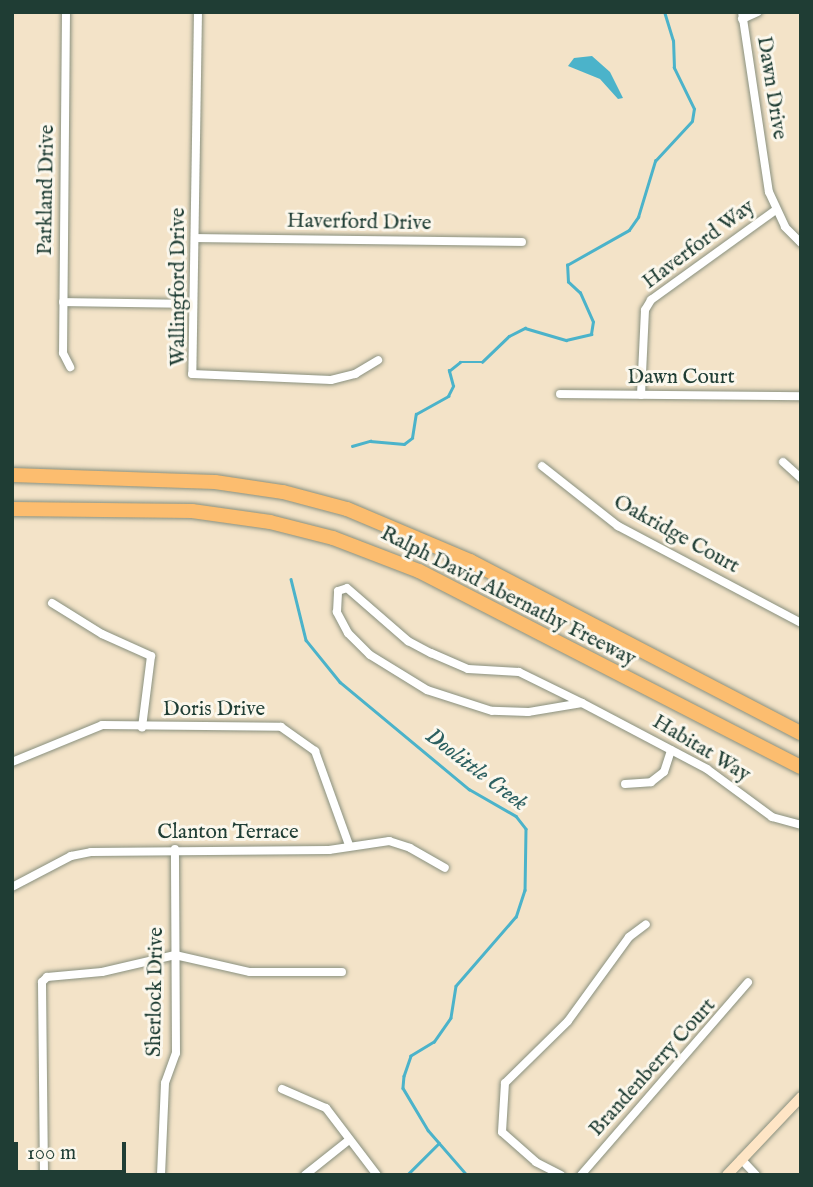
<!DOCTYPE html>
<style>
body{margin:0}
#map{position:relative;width:813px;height:1187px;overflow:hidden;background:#f3e3c8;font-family:"IM FELL English",serif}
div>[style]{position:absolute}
.water>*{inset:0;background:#4bb3ca}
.stream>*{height:2.5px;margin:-1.25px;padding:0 1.25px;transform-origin:1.25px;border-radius:1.25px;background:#4bb3ca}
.roads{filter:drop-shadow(0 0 2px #89907e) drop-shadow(0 0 2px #89907e)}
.street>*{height:8px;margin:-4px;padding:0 4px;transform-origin:4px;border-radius:4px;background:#fff}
.secondary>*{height:10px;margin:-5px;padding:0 5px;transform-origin:5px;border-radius:5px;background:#fee5c5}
.highway>*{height:14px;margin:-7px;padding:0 7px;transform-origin:7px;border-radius:7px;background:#fcbd6f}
span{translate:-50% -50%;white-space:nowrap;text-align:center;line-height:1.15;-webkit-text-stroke:6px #fbf7ec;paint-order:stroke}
.street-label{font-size:21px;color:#1f3d34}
.water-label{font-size:23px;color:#2c6061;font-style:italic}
.frame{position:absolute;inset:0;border:14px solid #1f3d34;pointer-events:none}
.scale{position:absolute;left:14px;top:1142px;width:112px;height:32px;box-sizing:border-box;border:4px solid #1f3d34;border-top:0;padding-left:9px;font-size:21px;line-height:24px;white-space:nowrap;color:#1f3d34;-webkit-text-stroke:5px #fbf7ec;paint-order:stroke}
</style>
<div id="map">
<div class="water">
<div style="clip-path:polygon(592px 56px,610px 72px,623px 98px,618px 99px,600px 79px,568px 66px,574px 58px)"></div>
</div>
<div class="stream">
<div style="left:352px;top:446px;width:19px;rotate:-16deg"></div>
<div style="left:370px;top:441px;width:34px;rotate:5deg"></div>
<div style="left:404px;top:444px;width:10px;rotate:-37deg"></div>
<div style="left:412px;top:438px;width:24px;rotate:-81deg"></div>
<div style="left:416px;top:414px;width:37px;rotate:-29deg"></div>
<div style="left:448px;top:396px;width:11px;rotate:-63deg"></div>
<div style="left:453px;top:386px;width:16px;rotate:-105deg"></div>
<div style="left:449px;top:371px;width:14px;rotate:-39deg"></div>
<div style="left:460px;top:362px;width:22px"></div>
<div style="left:482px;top:362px;width:37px;rotate:-44deg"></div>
<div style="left:509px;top:336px;width:18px;rotate:-27deg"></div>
<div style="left:525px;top:328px;width:43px;rotate:16.3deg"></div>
<div style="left:566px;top:340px;width:26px;rotate:-13deg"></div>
<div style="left:591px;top:334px;width:12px;rotate:-81deg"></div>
<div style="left:593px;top:322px;width:32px;rotate:-114deg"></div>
<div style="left:580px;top:293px;width:16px;rotate:-137deg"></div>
<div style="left:568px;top:282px;width:17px;rotate:-93deg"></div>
<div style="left:567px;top:265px;width:71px;rotate:-29.4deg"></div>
<div style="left:629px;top:230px;width:16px;rotate:-55deg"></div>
<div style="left:638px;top:217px;width:59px;rotate:-73.1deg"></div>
<div style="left:655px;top:161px;width:54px;rotate:-47.2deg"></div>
<div style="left:692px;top:121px;width:12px;rotate:-81deg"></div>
<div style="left:694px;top:109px;width:46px;rotate:-116deg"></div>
<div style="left:674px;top:68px;width:27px;rotate:-92deg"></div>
<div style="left:673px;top:41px;width:30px;rotate:-107deg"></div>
<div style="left:291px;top:579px;width:63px;rotate:76.2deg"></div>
<div style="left:306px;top:640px;width:54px;rotate:51deg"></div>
<div style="left:340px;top:682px;width:168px;rotate:39.7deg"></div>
<div style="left:469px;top:789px;width:54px;rotate:29.9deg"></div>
<div style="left:516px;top:816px;width:16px;rotate:52deg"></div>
<div style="left:526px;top:829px;width:61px;rotate:90.9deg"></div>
<div style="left:525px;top:890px;width:28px;rotate:108deg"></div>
<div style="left:516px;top:917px;width:91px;rotate:131deg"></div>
<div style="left:456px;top:986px;width:32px;rotate:99deg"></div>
<div style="left:451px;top:1018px;width:29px;rotate:125deg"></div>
<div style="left:434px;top:1042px;width:27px;rotate:149deg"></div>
<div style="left:411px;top:1056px;width:21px;rotate:109deg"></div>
<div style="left:404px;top:1076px;width:12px;rotate:95deg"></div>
<div style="left:403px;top:1088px;width:49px;rotate:59.2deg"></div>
<div style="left:428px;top:1130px;width:60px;rotate:49.1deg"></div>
<div style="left:407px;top:1175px;width:45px;rotate:-45deg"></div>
</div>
<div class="roads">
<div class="street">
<div style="left:66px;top:12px;width:341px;rotate:90.5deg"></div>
<div style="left:63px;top:353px;width:16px;rotate:63deg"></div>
<div style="left:198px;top:12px;width:362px;rotate:90.9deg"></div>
<div style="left:192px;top:374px;width:139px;rotate:2.5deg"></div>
<div style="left:331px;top:380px;width:25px;rotate:-14deg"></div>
<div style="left:355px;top:374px;width:27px;rotate:-31deg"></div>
<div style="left:742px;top:12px;width:182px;rotate:81.5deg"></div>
<div style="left:769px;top:192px;width:38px;rotate:65deg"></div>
<div style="left:785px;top:227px;width:23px;rotate:45deg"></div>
<div style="left:742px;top:19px;width:17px;rotate:-24deg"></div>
<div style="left:195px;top:238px;width:327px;rotate:0.7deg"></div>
<div style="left:63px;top:302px;width:130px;rotate:0.9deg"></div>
<div style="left:560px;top:394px;width:241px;rotate:0.5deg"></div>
<div style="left:641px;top:395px;width:85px;rotate:-87.3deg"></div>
<div style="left:645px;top:310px;width:12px;rotate:-59deg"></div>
<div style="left:651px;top:300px;width:154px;rotate:-35.8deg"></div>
<div style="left:783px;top:462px;width:24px;rotate:42deg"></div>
<div style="left:542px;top:466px;width:97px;rotate:38.3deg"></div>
<div style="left:618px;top:526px;width:207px;rotate:27.9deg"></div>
<div style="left:52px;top:603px;width:59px;rotate:31.8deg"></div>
<div style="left:102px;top:634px;width:54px;rotate:24.2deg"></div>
<div style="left:151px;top:656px;width:72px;rotate:97.2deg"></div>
<div style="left:582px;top:703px;width:55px;rotate:170.5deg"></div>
<div style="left:528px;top:712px;width:36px;rotate:-178deg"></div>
<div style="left:492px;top:711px;width:68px;rotate:-162.1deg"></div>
<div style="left:427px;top:690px;width:67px;rotate:-148.4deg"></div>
<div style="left:370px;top:655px;width:31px;rotate:-135deg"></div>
<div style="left:348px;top:633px;width:24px;rotate:-118deg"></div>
<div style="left:337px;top:612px;width:21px;rotate:-87deg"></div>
<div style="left:338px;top:591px;width:9px;rotate:-18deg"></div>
<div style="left:347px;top:588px;width:81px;rotate:41deg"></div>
<div style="left:408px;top:641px;width:26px;rotate:28deg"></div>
<div style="left:431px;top:653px;width:40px;rotate:23.4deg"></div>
<div style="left:468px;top:669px;width:51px;rotate:3.4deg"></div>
<div style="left:519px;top:672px;width:70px;rotate:26.2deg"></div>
<div style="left:582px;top:703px;width:141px;rotate:27.8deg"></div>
<div style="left:707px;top:769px;width:81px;rotate:36.4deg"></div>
<div style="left:772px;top:817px;width:30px;rotate:15deg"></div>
<div style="left:12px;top:762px;width:97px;rotate:-22.3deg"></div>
<div style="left:102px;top:725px;width:179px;rotate:0.6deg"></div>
<div style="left:281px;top:727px;width:42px;rotate:35.2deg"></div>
<div style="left:315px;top:751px;width:100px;rotate:70.1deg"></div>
<div style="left:625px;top:784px;width:26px;rotate:-4deg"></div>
<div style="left:651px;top:782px;width:16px;rotate:-38deg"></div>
<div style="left:664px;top:772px;width:23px;rotate:-72deg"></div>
<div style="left:12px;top:887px;width:67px;rotate:-27.7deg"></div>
<div style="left:71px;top:856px;width:20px;rotate:-11deg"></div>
<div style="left:91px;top:852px;width:238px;rotate:-0.5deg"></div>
<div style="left:329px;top:850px;width:61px;rotate:-8.5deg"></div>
<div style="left:389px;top:841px;width:22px;rotate:18deg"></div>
<div style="left:410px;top:848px;width:40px;rotate:29.7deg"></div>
<div style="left:282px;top:1089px;width:48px;rotate:23.4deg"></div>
<div style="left:326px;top:1108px;width:84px;rotate:52.7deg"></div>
<div style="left:741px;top:1159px;width:22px;rotate:47deg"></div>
<div style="left:44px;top:1175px;width:193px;rotate:-90.6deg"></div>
<div style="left:42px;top:982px;width:7px;rotate:-45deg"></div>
<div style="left:47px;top:977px;width:55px;rotate:-5.2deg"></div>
<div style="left:102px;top:972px;width:75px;rotate:-13.1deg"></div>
<div style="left:175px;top:955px;width:77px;rotate:12.8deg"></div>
<div style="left:250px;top:972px;width:92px"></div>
<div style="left:161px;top:1175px;width:92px;rotate:-87.5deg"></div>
<div style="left:165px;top:1083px;width:32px;rotate:-70deg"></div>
<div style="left:176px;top:1053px;width:204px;rotate:-90.3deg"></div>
<div style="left:305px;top:1175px;width:56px;rotate:-38.5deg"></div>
<div style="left:561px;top:1175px;width:28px;rotate:-153deg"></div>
<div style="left:536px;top:1162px;width:45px;rotate:-138.6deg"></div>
<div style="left:502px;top:1132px;width:49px;rotate:-86.5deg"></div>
<div style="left:505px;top:1083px;width:88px;rotate:-44.5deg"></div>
<div style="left:568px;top:1021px;width:104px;rotate:-54deg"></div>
<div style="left:629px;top:937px;width:21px;rotate:-37deg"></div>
<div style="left:581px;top:1175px;width:255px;rotate:-49.1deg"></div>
</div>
<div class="secondary">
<div style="left:727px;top:1175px;width:108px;rotate:-46.5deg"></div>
</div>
<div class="highway">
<div style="left:12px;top:475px;width:203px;rotate:2deg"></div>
<div style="left:215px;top:482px;width:69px;rotate:8.4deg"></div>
<div style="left:283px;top:492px;width:66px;rotate:14.9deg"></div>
<div style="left:347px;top:509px;width:134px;rotate:22.9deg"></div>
<div style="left:470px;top:561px;width:373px;rotate:27.5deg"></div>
<div style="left:12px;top:509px;width:180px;rotate:0.6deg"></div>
<div style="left:192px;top:511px;width:79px;rotate:8deg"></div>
<div style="left:270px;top:522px;width:65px;rotate:14.3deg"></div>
<div style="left:333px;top:538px;width:92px;rotate:21deg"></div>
<div style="left:419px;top:571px;width:429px;rotate:27.2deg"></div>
</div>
</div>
<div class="street-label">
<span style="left:771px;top:88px;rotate:81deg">Dawn Drive</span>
<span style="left:47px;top:190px;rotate:-89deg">Parkland Drive</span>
<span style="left:359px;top:223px;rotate:1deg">Haverford Drive</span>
<span style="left:699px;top:245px;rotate:-37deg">Haverford Way</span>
<span style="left:179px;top:287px;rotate:-90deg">Wallingford Drive</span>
<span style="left:681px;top:378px">Dawn Court</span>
<span style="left:676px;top:535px;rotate:29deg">Oakridge Court</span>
<span style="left:508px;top:597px;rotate:27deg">Ralph David Abernathy Freeway</span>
<span style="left:214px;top:710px">Doris Drive</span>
<span style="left:701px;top:749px;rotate:31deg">Habitat Way</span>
<span style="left:228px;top:833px">Clanton Terrace</span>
<span style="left:156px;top:992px;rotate:-89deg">Sherlock Drive</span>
<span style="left:653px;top:1068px;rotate:-48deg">Brandenberry Court</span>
</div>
<div class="water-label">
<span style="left:476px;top:770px;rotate:37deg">Doolittle Creek</span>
</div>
<div class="frame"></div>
<div class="scale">100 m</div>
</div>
